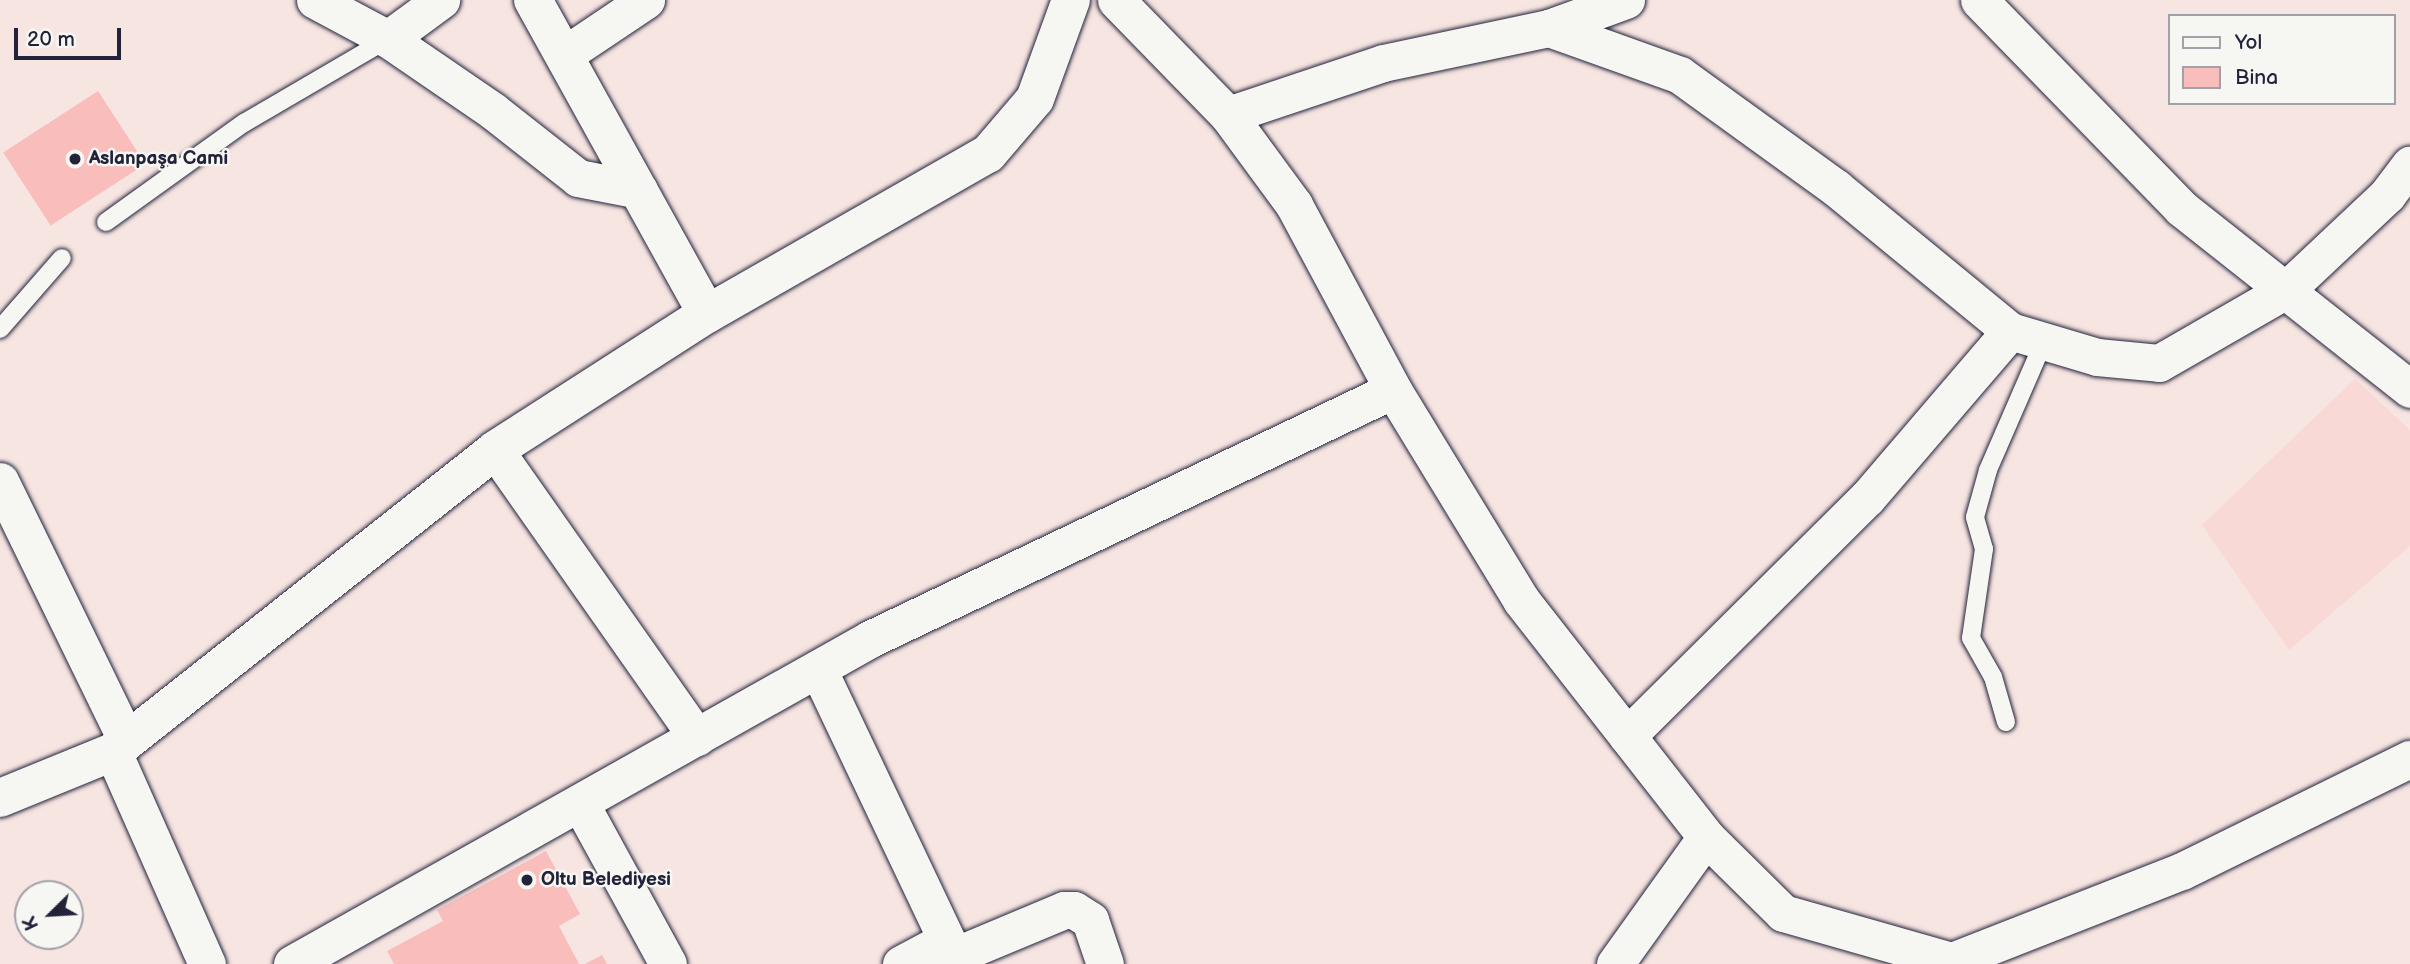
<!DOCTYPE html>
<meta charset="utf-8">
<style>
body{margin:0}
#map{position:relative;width:2410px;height:964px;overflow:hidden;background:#f7e5e2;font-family:"Balsamiq Sans",sans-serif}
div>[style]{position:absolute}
.built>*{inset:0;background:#f8d9d6}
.building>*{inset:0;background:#f9bdbb;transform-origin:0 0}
.roads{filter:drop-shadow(0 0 2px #22223b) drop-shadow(0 0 2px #22223b)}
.lane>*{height:18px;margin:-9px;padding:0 9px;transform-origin:9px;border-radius:9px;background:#f6f6f2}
.street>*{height:37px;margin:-18.5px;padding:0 18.5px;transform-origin:18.5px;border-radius:18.5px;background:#f6f6f2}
.secondary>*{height:38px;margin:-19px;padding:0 19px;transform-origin:19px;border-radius:19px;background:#f6f6f2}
.dots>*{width:19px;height:19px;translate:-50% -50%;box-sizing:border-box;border:4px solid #f6f6f2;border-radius:50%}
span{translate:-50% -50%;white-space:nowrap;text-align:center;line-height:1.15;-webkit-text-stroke:5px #f6f6f2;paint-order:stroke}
.poi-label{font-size:19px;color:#22223b;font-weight:700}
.left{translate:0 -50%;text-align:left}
.legend{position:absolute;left:2168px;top:14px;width:228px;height:91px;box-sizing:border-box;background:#f6f6f2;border:2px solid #a1a1a9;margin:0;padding:9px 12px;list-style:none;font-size:21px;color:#22223b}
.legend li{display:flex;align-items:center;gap:14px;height:35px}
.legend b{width:35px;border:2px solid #a1a1a9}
.north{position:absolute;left:14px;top:880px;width:70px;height:70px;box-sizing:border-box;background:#f6f6f2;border:2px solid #a1a1a9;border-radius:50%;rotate:246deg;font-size:19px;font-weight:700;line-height:28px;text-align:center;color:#22223b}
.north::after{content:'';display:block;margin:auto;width:24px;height:32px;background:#22223b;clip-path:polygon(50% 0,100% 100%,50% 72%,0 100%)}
.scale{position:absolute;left:14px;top:28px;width:107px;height:32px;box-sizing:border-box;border:4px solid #22223b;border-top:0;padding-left:9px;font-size:21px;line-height:24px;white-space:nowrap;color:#22223b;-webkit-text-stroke:5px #f6f6f2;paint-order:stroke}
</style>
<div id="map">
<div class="built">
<div style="clip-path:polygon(2355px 379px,2410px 430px,2410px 546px,2289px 650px,2202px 525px)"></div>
</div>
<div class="building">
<div style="left:98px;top:91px;width:87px;height:113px;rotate:57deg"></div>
<div style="clip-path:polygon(546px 851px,580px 914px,559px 926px,579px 964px,394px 964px,387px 951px,443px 921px,437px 910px)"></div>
<div style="clip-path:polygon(602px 955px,607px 964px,585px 964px)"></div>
</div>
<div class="roads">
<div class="lane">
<div style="left:106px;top:222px;width:170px;rotate:-35.7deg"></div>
<div style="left:244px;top:123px;width:167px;rotate:-30.3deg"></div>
<div style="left:0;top:329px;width:94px;rotate:-48.9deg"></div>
<div style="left:2006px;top:722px;width:47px;rotate:-106.1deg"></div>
<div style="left:1993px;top:677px;width:45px;rotate:-119.4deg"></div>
<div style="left:1971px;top:638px;width:90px;rotate:-81.7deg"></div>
<div style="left:1984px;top:549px;width:33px;rotate:-106deg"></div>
<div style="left:1975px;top:517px;width:49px;rotate:-74.5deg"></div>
<div style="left:1988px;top:470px;width:141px;rotate:-66.5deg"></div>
</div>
<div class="street">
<div style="left:315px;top:0;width:83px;rotate:28.1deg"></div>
<div style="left:388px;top:39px;width:127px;rotate:34.4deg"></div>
<div style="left:493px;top:111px;width:108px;rotate:38.2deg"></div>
<div style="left:578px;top:178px;width:62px;rotate:11.1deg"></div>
<div style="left:1116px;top:0;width:161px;rotate:45.8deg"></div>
<div style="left:1228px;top:115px;width:112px;rotate:53.7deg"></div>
<div style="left:1294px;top:205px;width:210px;rotate:61.8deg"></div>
<div style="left:1393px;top:390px;width:246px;rotate:58.6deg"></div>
<div style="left:1521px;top:600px;width:301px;rotate:52deg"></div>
<div style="left:1706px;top:837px;width:108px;rotate:44.6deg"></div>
<div style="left:1783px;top:913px;width:176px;rotate:15.9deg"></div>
<div style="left:1952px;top:961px;width:247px;rotate:-21.4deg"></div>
<div style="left:2182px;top:871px;width:254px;rotate:-26.2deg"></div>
<div style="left:1979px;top:0;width:290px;rotate:45.8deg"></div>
<div style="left:2181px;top:208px;width:292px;rotate:38.3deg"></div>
<div style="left:1549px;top:28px;width:139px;rotate:19.7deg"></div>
<div style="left:1680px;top:75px;width:193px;rotate:35.9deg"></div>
<div style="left:1836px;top:188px;width:225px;rotate:39.4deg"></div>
<div style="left:2010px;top:331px;width:91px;rotate:16.6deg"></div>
<div style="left:2097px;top:357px;width:62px;rotate:5.5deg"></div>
<div style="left:2159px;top:363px;width:146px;rotate:-29.9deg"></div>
<div style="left:2286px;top:290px;width:139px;rotate:-43.2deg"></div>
<div style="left:2387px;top:195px;width:38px;rotate:-53deg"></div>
<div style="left:388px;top:39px;width:66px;rotate:-36.3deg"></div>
<div style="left:564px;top:55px;width:99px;rotate:-33.9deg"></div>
<div style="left:1228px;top:115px;width:163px;rotate:-18.5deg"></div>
<div style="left:1383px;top:63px;width:170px;rotate:-11.9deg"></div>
<div style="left:1549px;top:28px;width:82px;rotate:-20deg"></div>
<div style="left:495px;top:450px;width:351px;rotate:54.9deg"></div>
<div style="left:0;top:481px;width:289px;rotate:64deg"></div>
<div style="left:818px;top:669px;width:327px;rotate:64.6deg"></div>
<div style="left:1627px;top:736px;width:338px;rotate:-44.8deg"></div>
<div style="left:1867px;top:498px;width:220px;rotate:-49.4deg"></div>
<div style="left:113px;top:752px;width:232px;rotate:66.1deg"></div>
<div style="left:580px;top:803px;width:183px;rotate:61.3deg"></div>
<div style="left:954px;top:956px;width:119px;rotate:-22.7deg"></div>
<div style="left:1064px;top:910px;width:10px"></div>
<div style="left:1074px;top:910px;width:19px;rotate:32deg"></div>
<div style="left:1090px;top:920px;width:46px;rotate:71.2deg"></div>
<div style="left:292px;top:964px;width:663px;rotate:-29.35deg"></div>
<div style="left:870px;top:639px;width:579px;rotate:-25.46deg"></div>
<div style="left:901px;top:964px;width:51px;rotate:-28.1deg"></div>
<div style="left:1615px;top:964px;width:156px;rotate:-54.4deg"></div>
</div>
<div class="secondary">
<div style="left:533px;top:0;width:359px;rotate:61deg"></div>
<div style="left:0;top:798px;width:122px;rotate:-22.2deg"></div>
<div style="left:113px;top:752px;width:487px;rotate:-38.3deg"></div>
<div style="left:495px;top:450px;width:252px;rotate:-32.7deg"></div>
<div style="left:707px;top:314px;width:323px;rotate:-29.7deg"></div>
<div style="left:988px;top:154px;width:72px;rotate:-49.5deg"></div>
<div style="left:1035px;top:99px;width:105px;rotate:-70deg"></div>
</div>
</div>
<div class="dots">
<div style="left:75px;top:159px;background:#22223b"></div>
<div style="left:527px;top:880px;background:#22223b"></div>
</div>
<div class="poi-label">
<span class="left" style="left:89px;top:159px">Aslanpaşa Cami</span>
<span class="left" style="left:541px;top:880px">Oltu Belediyesi</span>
</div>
<ul class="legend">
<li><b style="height:9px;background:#f6f6f2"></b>Yol</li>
<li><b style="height:19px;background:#f9bdbb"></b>Bina</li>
</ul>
<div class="north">K</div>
<div class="scale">20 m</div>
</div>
